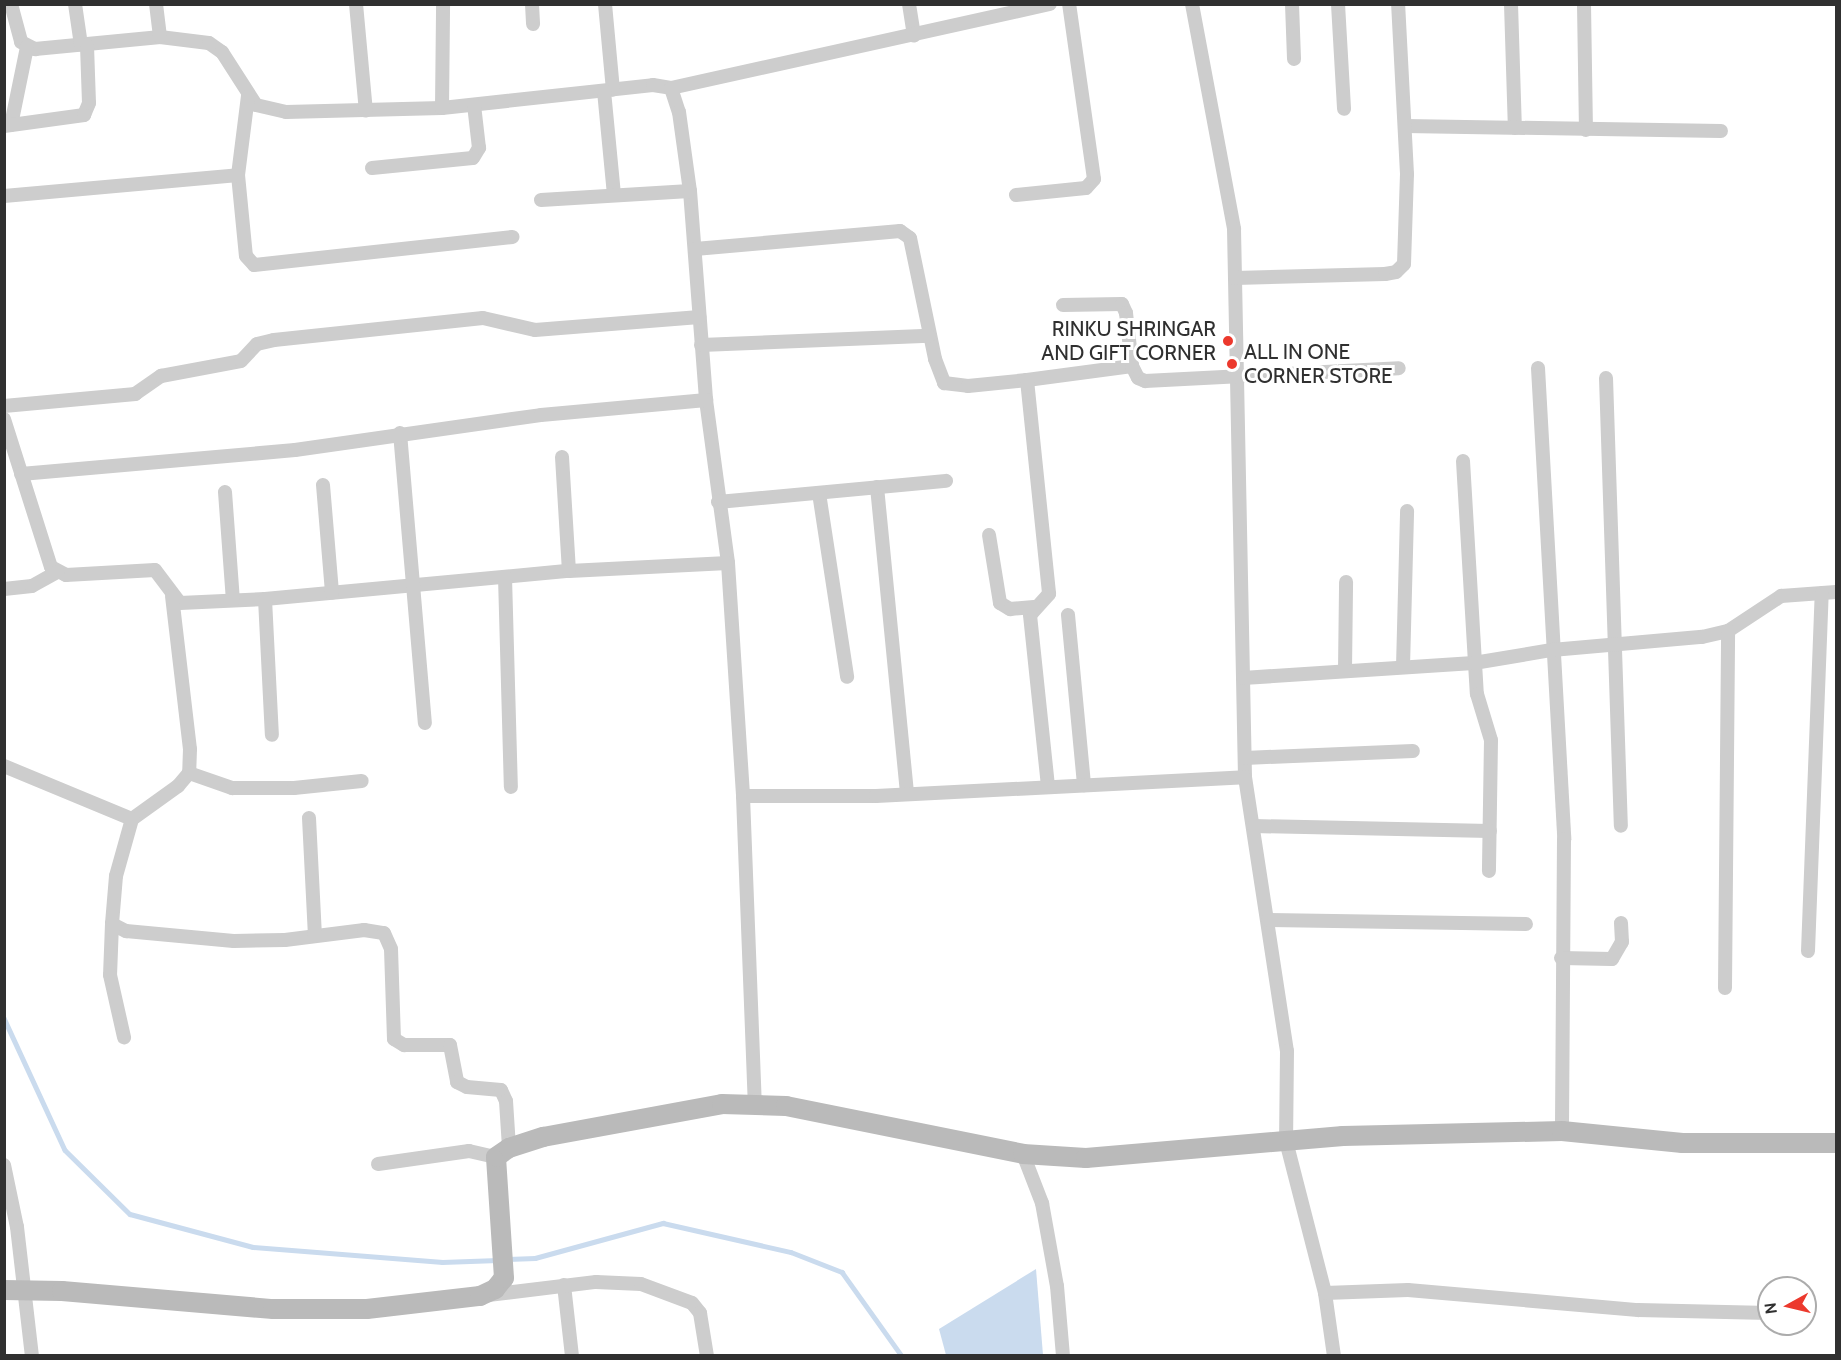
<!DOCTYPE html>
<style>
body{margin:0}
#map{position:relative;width:1841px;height:1360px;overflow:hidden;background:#fff;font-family:Cabin,sans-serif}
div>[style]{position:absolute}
.water>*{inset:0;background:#cadbee}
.stream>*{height:4.5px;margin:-2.25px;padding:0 2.25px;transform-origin:2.25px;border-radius:2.25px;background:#cadbee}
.minor>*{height:14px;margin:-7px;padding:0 7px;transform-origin:7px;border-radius:7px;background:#cdcdcd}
.secondary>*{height:20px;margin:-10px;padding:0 10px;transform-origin:10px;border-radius:10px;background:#bababa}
.dots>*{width:16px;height:16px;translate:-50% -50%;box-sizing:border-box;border:3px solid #fff;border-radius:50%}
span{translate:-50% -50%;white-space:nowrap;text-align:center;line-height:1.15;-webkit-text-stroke:6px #fff;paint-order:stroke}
.poi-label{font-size:21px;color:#303030}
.right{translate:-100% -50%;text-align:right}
.left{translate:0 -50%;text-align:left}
.frame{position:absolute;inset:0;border:6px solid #303030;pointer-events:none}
.north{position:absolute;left:1757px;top:1276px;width:60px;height:60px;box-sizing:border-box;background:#fff;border:2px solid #acacac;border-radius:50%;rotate:262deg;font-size:16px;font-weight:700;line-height:24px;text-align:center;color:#303030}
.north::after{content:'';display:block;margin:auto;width:21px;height:27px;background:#ec392d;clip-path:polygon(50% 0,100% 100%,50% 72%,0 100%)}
</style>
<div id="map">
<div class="water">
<div style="clip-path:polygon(1036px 1269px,1043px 1355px,946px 1355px,939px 1329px)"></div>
</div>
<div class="stream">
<div style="left:4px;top:1018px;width:145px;rotate:65.2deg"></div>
<div style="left:65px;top:1150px;width:91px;rotate:44.6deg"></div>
<div style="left:130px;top:1214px;width:127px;rotate:15deg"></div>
<div style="left:253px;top:1247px;width:190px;rotate:4.5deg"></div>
<div style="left:442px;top:1262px;width:56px;rotate:-2deg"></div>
<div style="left:507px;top:1259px;width:28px;rotate:-2deg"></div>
<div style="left:535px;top:1258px;width:133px;rotate:-15.3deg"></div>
<div style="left:663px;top:1223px;width:131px;rotate:12.8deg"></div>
<div style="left:791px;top:1252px;width:55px;rotate:21.4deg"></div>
<div style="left:842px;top:1272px;width:103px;rotate:54.5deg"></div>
</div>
<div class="minor">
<div style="left:11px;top:4px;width:39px;rotate:75deg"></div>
<div style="left:21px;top:42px;width:16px;rotate:27deg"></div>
<div style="left:35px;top:49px;width:126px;rotate:-5.5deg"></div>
<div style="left:160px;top:37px;width:49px;rotate:7deg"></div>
<div style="left:209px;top:43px;width:16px;rotate:35deg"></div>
<div style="left:222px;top:52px;width:63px;rotate:57.3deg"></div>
<div style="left:256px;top:105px;width:31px;rotate:13deg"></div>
<div style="left:286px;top:112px;width:156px;rotate:-1.5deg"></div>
<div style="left:442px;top:108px;width:212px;rotate:-6.2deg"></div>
<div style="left:653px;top:85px;width:18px;rotate:9deg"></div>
<div style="left:671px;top:88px;width:25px;rotate:72deg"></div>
<div style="left:679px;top:112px;width:80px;rotate:82.1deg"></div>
<div style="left:690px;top:191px;width:210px;rotate:85.6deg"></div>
<div style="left:706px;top:400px;width:164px;rotate:82.3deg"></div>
<div style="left:728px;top:563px;width:233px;rotate:86.3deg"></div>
<div style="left:743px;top:796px;width:308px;rotate:87.8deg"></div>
<div style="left:75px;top:4px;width:41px;rotate:81.7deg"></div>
<div style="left:156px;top:4px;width:33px;rotate:83deg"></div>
<div style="left:356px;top:4px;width:107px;rotate:84.7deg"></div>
<div style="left:532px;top:4px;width:20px;rotate:87deg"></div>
<div style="left:605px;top:4px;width:86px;rotate:84.7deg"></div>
<div style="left:909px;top:4px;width:32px;rotate:81deg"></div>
<div style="left:1192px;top:4px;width:229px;rotate:79.4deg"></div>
<div style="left:1234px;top:229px;width:548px;rotate:88.85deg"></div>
<div style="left:1245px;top:777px;width:277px;rotate:81.3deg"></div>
<div style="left:1287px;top:1051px;width:90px;rotate:90.6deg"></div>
<div style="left:1286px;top:1141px;width:157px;rotate:75.6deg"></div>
<div style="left:1325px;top:1293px;width:64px;rotate:81.9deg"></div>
<div style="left:1292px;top:4px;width:55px;rotate:87.9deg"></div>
<div style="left:1338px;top:4px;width:105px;rotate:86.7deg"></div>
<div style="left:1511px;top:4px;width:124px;rotate:88.2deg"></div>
<div style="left:1584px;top:4px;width:126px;rotate:89.1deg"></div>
<div style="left:671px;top:88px;width:388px;rotate:-12.5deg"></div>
<div style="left:604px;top:91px;width:104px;rotate:84.5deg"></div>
<div style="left:248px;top:96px;width:80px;rotate:97.2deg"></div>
<div style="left:238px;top:175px;width:81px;rotate:84.4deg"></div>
<div style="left:246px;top:256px;width:12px;rotate:48deg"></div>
<div style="left:254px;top:265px;width:260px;rotate:-6.2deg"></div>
<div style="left:442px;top:108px;width:104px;rotate:-89.4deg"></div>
<div style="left:11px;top:125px;width:80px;rotate:-78.4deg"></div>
<div style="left:4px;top:126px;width:81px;rotate:-7.8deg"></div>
<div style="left:84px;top:115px;width:13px;rotate:-67deg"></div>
<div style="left:89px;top:103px;width:58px;rotate:-92deg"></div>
<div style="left:1405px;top:126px;width:316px;rotate:0.9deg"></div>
<div style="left:372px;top:168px;width:101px;rotate:-5.7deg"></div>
<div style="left:473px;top:158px;width:12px;rotate:-59deg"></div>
<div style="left:479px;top:148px;width:43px;rotate:-96.6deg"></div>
<div style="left:1016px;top:195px;width:70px;rotate:-5.7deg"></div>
<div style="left:1086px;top:188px;width:12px;rotate:-48deg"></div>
<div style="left:1094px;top:179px;width:177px;rotate:-98.1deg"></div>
<div style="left:4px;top:196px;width:235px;rotate:-5.1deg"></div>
<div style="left:541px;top:200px;width:149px;rotate:-3.5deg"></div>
<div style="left:695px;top:249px;width:206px;rotate:-5deg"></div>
<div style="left:900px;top:231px;width:12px;rotate:35deg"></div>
<div style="left:910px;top:238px;width:124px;rotate:78.3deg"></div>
<div style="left:935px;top:359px;width:26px;rotate:69deg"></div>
<div style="left:944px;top:383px;width:24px;rotate:7deg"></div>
<div style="left:968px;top:386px;width:59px;rotate:-5.8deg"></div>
<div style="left:1027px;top:380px;width:106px;rotate:-7.6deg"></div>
<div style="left:1235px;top:278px;width:150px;rotate:-1.5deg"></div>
<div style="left:1385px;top:274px;width:11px;rotate:-10deg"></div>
<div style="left:1396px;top:272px;width:11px;rotate:-45deg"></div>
<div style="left:1404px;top:264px;width:90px;rotate:-88.1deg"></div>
<div style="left:1407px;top:174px;width:170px;rotate:-93deg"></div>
<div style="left:1063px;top:305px;width:59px;rotate:-1deg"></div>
<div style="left:1122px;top:304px;width:10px;rotate:66deg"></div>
<div style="left:1126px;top:313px;width:53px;rotate:83.5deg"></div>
<div style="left:1132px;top:366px;width:13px;rotate:63deg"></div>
<div style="left:1138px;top:378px;width:8px;rotate:23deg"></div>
<div style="left:1145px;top:381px;width:254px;rotate:-2.9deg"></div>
<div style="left:701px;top:345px;width:228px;rotate:-2.3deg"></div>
<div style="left:1538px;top:368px;width:472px;rotate:86.8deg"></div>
<div style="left:1564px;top:839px;width:292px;rotate:90.4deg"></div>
<div style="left:1606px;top:378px;width:448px;rotate:88.1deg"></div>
<div style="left:1027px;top:380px;width:215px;rotate:84.1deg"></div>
<div style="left:1049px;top:594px;width:28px;rotate:132deg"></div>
<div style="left:1030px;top:615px;width:173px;rotate:84deg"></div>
<div style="left:4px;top:406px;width:132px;rotate:-5.2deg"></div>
<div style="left:135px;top:394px;width:32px;rotate:-35deg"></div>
<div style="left:161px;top:376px;width:81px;rotate:-10.6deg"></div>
<div style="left:241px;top:361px;width:23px;rotate:-47deg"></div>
<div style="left:257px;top:344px;width:17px;rotate:-13deg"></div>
<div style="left:274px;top:340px;width:210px;rotate:-6deg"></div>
<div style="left:483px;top:318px;width:53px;rotate:13deg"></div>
<div style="left:535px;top:330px;width:165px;rotate:-4.5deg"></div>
<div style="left:4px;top:419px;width:155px;rotate:72.4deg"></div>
<div style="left:51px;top:567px;width:17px;rotate:28deg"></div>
<div style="left:66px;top:575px;width:89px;rotate:-3.2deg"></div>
<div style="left:155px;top:570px;width:41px;rotate:52.9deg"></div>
<div style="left:180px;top:603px;width:85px;rotate:-2.7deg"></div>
<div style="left:265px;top:599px;width:305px;rotate:-5.3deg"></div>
<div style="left:569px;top:571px;width:159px;rotate:-2.9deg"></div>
<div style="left:400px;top:433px;width:291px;rotate:85.1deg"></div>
<div style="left:562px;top:457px;width:114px;rotate:86.5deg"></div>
<div style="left:1463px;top:461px;width:233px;rotate:86.6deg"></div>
<div style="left:1477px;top:694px;width:48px;rotate:73.1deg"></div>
<div style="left:1491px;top:740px;width:131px;rotate:90.9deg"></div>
<div style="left:21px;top:474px;width:275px;rotate:-5deg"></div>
<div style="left:295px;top:450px;width:248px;rotate:-8.1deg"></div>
<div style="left:541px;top:415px;width:166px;rotate:-5.2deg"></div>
<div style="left:323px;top:485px;width:108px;rotate:85.2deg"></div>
<div style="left:877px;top:487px;width:308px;rotate:84.4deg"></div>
<div style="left:225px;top:492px;width:108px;rotate:85.8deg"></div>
<div style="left:819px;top:493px;width:186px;rotate:81.3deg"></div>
<div style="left:718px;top:502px;width:229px;rotate:-5.3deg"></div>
<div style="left:989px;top:535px;width:69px;rotate:80.8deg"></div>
<div style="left:1000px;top:603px;width:12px;rotate:31deg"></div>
<div style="left:1010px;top:609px;width:24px;rotate:-5deg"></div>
<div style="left:505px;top:577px;width:210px;rotate:88.4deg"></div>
<div style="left:4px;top:589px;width:28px;rotate:-6deg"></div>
<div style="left:32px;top:586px;width:29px;rotate:-29deg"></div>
<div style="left:172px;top:596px;width:154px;rotate:83.3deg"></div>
<div style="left:190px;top:749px;width:24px;rotate:92deg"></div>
<div style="left:189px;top:773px;width:17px;rotate:130deg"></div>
<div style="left:178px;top:786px;width:57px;rotate:144.3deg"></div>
<div style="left:132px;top:819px;width:59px;rotate:105.7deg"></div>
<div style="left:116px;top:876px;width:48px;rotate:94.8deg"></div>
<div style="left:112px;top:924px;width:16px;rotate:27deg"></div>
<div style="left:126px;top:931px;width:108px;rotate:5.3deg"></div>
<div style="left:234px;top:941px;width:51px;rotate:-1.1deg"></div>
<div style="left:285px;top:940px;width:80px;rotate:-7.2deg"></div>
<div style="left:364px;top:930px;width:20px;rotate:9deg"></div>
<div style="left:384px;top:933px;width:17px;rotate:66deg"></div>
<div style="left:391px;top:949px;width:90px;rotate:88.1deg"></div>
<div style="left:394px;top:1039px;width:12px;rotate:31deg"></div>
<div style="left:404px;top:1045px;width:46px"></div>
<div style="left:450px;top:1045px;width:38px;rotate:79deg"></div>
<div style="left:457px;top:1082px;width:11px;rotate:27deg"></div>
<div style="left:467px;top:1087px;width:34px;rotate:5deg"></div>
<div style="left:501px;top:1090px;width:12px;rotate:66deg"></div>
<div style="left:506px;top:1101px;width:47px;rotate:86.3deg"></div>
<div style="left:265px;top:599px;width:136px;rotate:87.1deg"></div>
<div style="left:1068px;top:615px;width:171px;rotate:84.6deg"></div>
<div style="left:1403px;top:667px;width:156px;rotate:-88.5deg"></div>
<div style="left:1345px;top:670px;width:88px;rotate:-89.3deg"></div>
<div style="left:1243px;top:678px;width:231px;rotate:-3.7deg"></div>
<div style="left:1474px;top:663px;width:79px;rotate:-9.5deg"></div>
<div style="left:1552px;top:650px;width:151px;rotate:-5deg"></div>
<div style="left:1702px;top:637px;width:27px;rotate:-13deg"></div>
<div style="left:1728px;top:631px;width:64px;rotate:-33.4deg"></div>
<div style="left:1781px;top:596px;width:55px;rotate:-4.2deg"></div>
<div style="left:1245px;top:758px;width:168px;rotate:-2.4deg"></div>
<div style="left:4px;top:766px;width:139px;rotate:22.5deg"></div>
<div style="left:189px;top:773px;width:46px;rotate:19.2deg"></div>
<div style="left:232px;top:788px;width:62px"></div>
<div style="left:294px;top:788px;width:68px;rotate:-5.9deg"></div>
<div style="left:743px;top:796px;width:133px"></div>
<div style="left:876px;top:796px;width:369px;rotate:-2.9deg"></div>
<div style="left:309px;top:818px;width:118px;rotate:87.1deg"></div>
<div style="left:1254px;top:826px;width:236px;rotate:1.2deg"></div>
<div style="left:1268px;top:920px;width:258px;rotate:0.9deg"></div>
<div style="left:112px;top:924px;width:51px;rotate:92.2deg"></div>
<div style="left:110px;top:975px;width:64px;rotate:77.3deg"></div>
<div style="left:1808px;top:951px;width:358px;rotate:-87.8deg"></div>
<div style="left:1561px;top:958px;width:51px;rotate:1.1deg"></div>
<div style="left:1612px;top:959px;width:20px;rotate:-60deg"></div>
<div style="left:1622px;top:942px;width:19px;rotate:-93deg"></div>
<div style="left:1725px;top:988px;width:357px;rotate:-89.5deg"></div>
<div style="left:1023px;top:1154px;width:53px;rotate:68.8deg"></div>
<div style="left:1042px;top:1203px;width:84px;rotate:79.8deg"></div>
<div style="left:1057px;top:1286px;width:70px;rotate:85.1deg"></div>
<div style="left:378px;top:1164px;width:92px;rotate:-8.1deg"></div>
<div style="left:469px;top:1151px;width:28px;rotate:13deg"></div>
<div style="left:4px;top:1165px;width:63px;rotate:78.2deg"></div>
<div style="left:17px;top:1227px;width:130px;rotate:83.4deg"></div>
<div style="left:564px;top:1285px;width:71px;rotate:83.6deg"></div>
<div style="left:1325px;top:1293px;width:83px;rotate:-2.1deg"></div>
<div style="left:1408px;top:1290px;width:231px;rotate:5deg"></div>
<div style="left:1638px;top:1310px;width:131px;rotate:1.3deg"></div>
<div style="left:488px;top:1295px;width:109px;rotate:-6.9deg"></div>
<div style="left:596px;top:1282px;width:45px;rotate:2.5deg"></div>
<div style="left:641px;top:1284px;width:54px;rotate:20.4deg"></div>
<div style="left:692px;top:1303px;width:13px;rotate:51deg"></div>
<div style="left:700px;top:1313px;width:44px;rotate:80.8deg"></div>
</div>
<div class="secondary">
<div style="left:4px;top:1290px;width:58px;rotate:1deg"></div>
<div style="left:62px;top:1291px;width:212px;rotate:4.9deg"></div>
<div style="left:273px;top:1309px;width:94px"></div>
<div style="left:367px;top:1309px;width:114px;rotate:-6.6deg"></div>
<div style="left:480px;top:1296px;width:17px;rotate:-25deg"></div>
<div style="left:495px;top:1289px;width:14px;rotate:-51deg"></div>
<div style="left:504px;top:1278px;width:121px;rotate:-93.8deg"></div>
<div style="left:496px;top:1157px;width:16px;rotate:-35deg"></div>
<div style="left:509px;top:1148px;width:36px;rotate:-18deg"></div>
<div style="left:543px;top:1137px;width:182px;rotate:-10.4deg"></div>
<div style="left:722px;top:1104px;width:64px;rotate:1.8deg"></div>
<div style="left:786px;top:1106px;width:242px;rotate:11.4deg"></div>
<div style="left:1023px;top:1154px;width:63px;rotate:3.6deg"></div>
<div style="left:1086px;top:1158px;width:258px;rotate:-4.9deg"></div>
<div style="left:1343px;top:1136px;width:219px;rotate:-1.3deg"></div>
<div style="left:1562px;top:1131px;width:121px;rotate:5.7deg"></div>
<div style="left:1682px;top:1143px;width:154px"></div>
</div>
<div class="dots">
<div style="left:1228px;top:341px;background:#ec392d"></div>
<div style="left:1232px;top:364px;background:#ec392d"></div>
</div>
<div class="poi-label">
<span class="right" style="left:1216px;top:341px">RINKU SHRINGAR<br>AND GIFT CORNER</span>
<span class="left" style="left:1244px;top:364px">ALL IN ONE<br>CORNER STORE</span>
</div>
<div class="frame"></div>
<div class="north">N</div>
</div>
